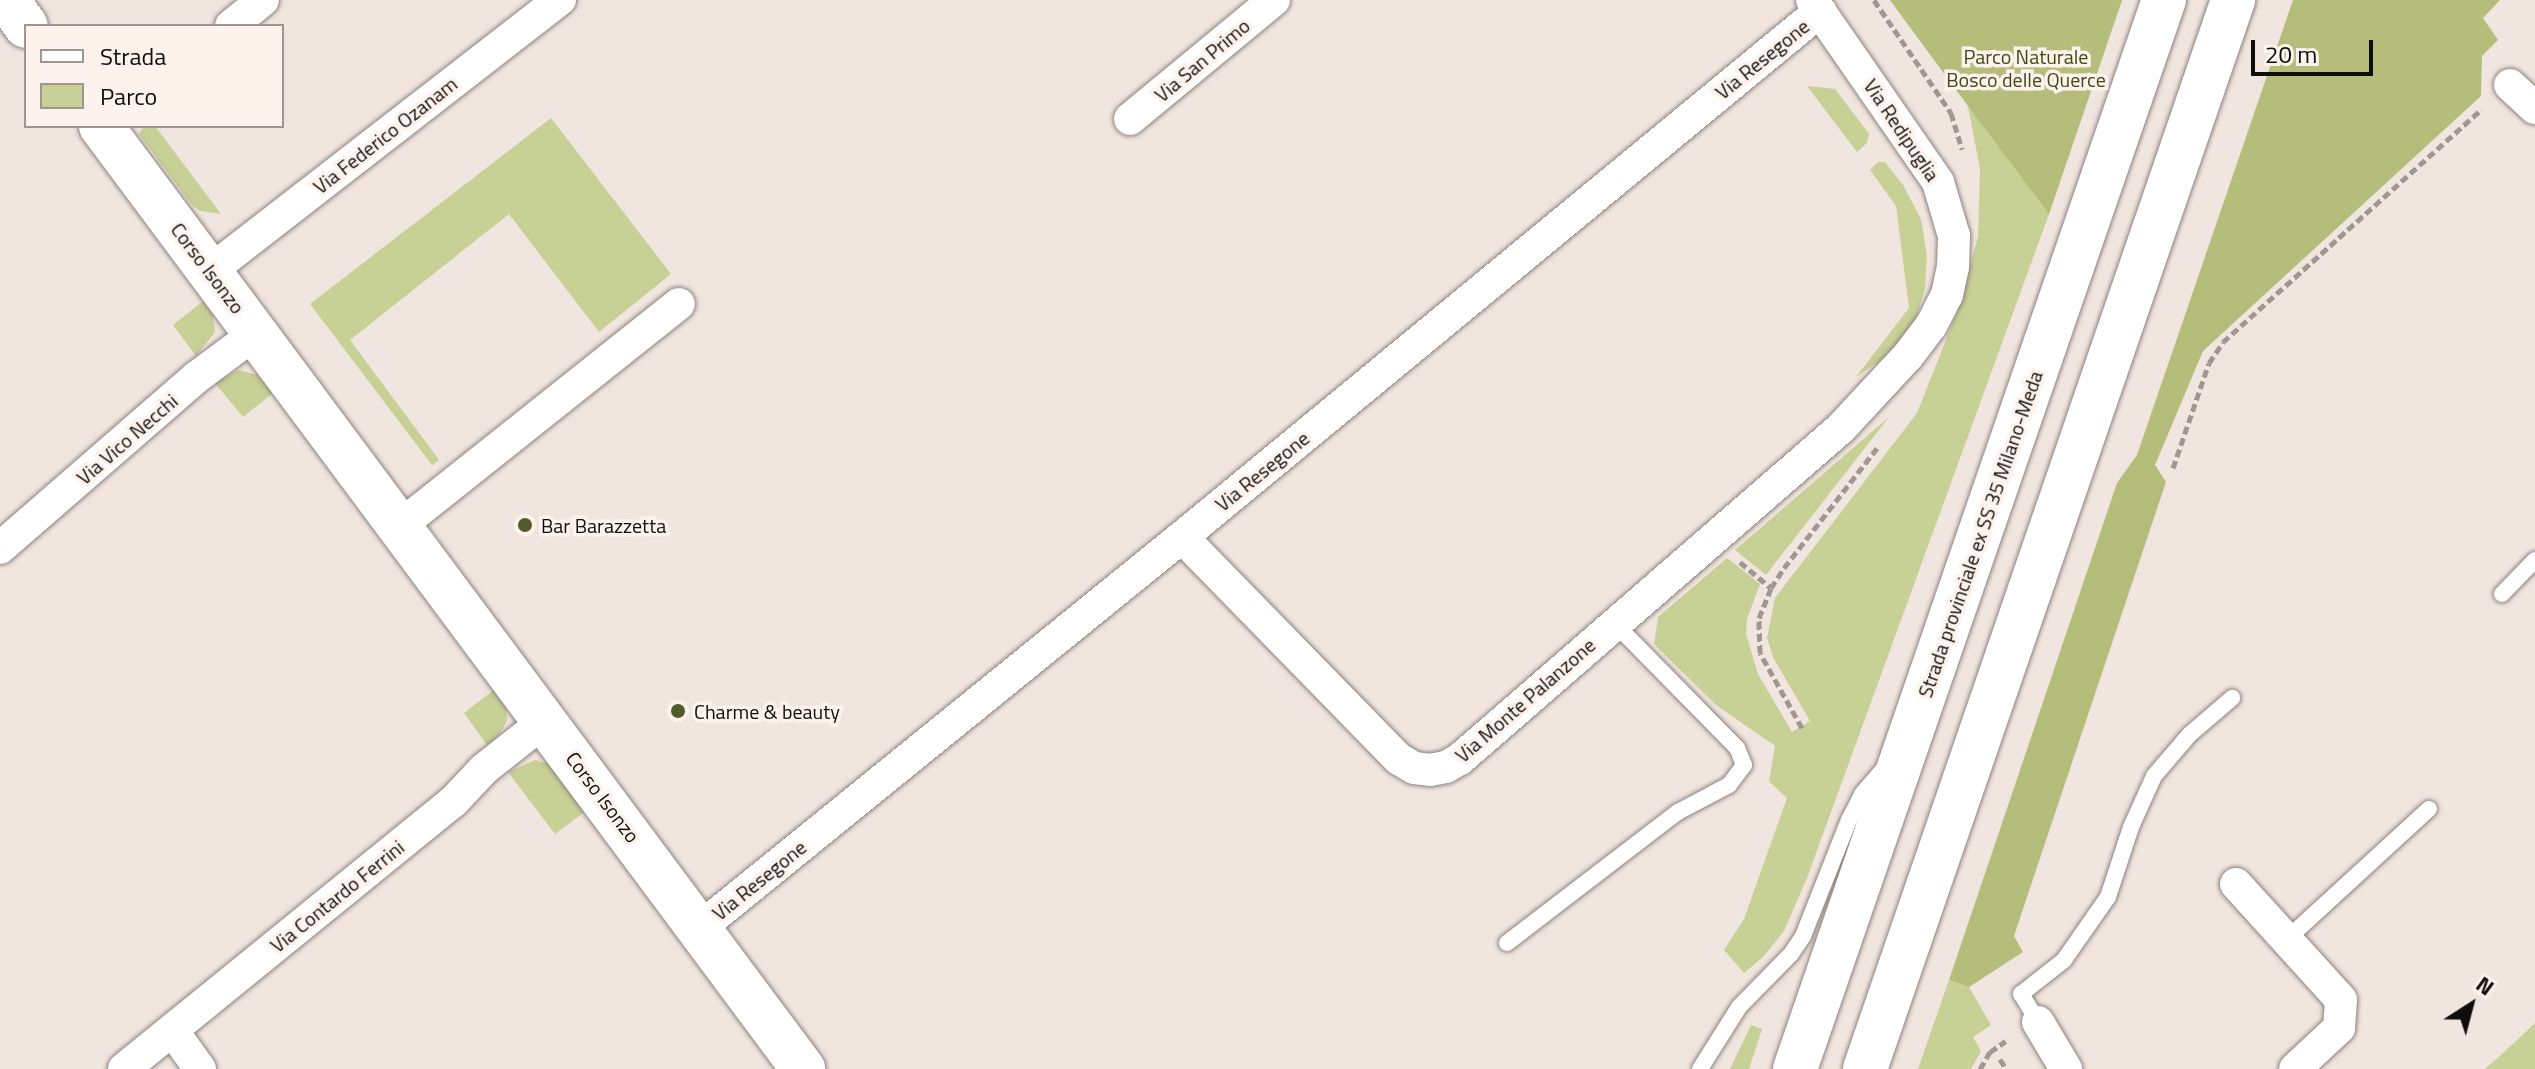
<!DOCTYPE html>
<style>
body{margin:0}
#map{position:relative;width:2535px;height:1069px;overflow:hidden;background:#f1e5df;font-family:"Titillium Web",sans-serif}
div>[style]{position:absolute}
.green>*{inset:0;background:#c7d095}
.forest>*{inset:0;background:#b4be7a}
.path>*{height:5px;margin-top:-2.5px;transform-origin:0;background:repeating-linear-gradient(90deg,#a09793 0 8px,transparent 0 12px)}
.roads{filter:drop-shadow(0 0 2px #8d827e) drop-shadow(0 0 2px #8d827e)}
.lane>*{height:16px;margin:-8px;padding:0 8px;transform-origin:8px;border-radius:8px;background:#fff}
.street>*{height:32px;margin:-16px;padding:0 16px;transform-origin:16px;border-radius:16px;background:#fff}
.secondary>*{height:44px;margin:-22px;padding:0 22px;transform-origin:22px;border-radius:22px;background:#fff}
.highway>*{height:44px;margin:-22px;padding:0 22px;transform-origin:22px;border-radius:22px;background:#fff}
.dots>*{width:22px;height:22px;translate:-50% -50%;box-sizing:border-box;border:4px solid #fef2ed;border-radius:50%}
span{translate:-50% -50%;white-space:nowrap;text-align:center;line-height:1.15;-webkit-text-stroke:7px #fef2ed;paint-order:stroke}
.park-label{font-size:20px;color:#424815}
.street-label{font-size:20px;color:#0f0c0a}
.poi-label{font-size:20px;color:#0f0c0a}
.left{translate:0 -50%;text-align:left}
.legend{position:absolute;left:24px;top:24px;width:260px;height:104px;box-sizing:border-box;background:#fef2ed;border:2px solid #9e9692;margin:0;padding:10px 14px;list-style:none;font-size:24px;color:#0f0c0a}
.legend li{display:flex;align-items:center;gap:16px;height:40px}
.legend b{width:40px;border:2px solid #9e9692}
.north{position:absolute;left:2431px;top:965px;width:80px;height:80px;-webkit-text-stroke:6px #fef2ed;paint-order:stroke;rotate:36deg;font-size:22px;font-weight:700;line-height:32px;text-align:center;color:#0f0c0a}
.north::after{content:'';display:block;margin:auto;width:28px;height:36px;background:#0f0c0a;clip-path:polygon(50% 0,100% 100%,50% 72%,0 100%)}
.scale{position:absolute;left:2251px;top:40px;width:122px;height:36px;box-sizing:border-box;border:4px solid #0f0c0a;border-top:0;padding-left:10px;font-size:24px;line-height:28px;white-space:nowrap;color:#0f0c0a;-webkit-text-stroke:6px #fef2ed;paint-order:stroke}
</style>
<div id="map">
<div class="green">
<div style="clip-path:polygon(1890px 0,2122px 0,2049px 214px,1807px 878px,1784px 931px,1763px 957px,1744px 973px,1724px 950px,1744px 919px,1787px 798px,1769px 781px,1775px 746px,1716px 705px,1654px 644px,1658px 617px,1727px 558px,1760px 584px,1747px 619px,1746px 634px,1758px 674px,1792px 732px,1810px 721px,1773px 657px,1767px 638px,1775px 598px,1917px 413px,1957px 312px,1978px 237px,1980px 169px,1968px 106px)"></div>
<div style="clip-path:polygon(1807px 86px,1835px 89px,1869px 134px,1867px 143px,1857px 152px)"></div>
<div style="clip-path:polygon(551px 118px,671px 274px,599px 332px,509px 214px,350px 340px,439px 460px,432px 465px,310px 304px)"></div>
<div style="clip-path:polygon(144px 126px,155px 126px,221px 214px,200px 211px,191px 204px,139px 134px)"></div>
<div style="clip-path:polygon(1878px 162px,1885px 162px,1903px 185px,1921px 219px,1927px 256px,1925px 288px,1915px 322px,1888px 355px,1856px 377px,1909px 308px,1896px 206px,1870px 170px)"></div>
<div style="clip-path:polygon(203px 301px,213px 315px,215px 332px,196px 356px,173px 325px)"></div>
<div style="clip-path:polygon(239px 370px,257px 375px,273px 393px,243px 417px,215px 383px)"></div>
<div style="clip-path:polygon(1889px 417px,1766px 575px,1735px 550px)"></div>
<div style="clip-path:polygon(495px 689px,506px 706px,507px 721px,499px 735px,487px 745px,464px 713px)"></div>
<div style="clip-path:polygon(535px 760px,549px 764px,586px 811px,555px 834px,508px 772px)"></div>
<div style="clip-path:polygon(1949px 980px,1969px 987px,1991px 1025px,1973px 1037px,1981px 1051px,1971px 1069px,1918px 1069px)"></div>
<div style="clip-path:polygon(2535px 1023px,2535px 1069px,2485px 1069px,2513px 1044px)"></div>
<div style="clip-path:polygon(1751px 1025px,1762px 1029px,1749px 1069px,1730px 1069px)"></div>
</div>
<div class="forest">
<div style="clip-path:polygon(1890px 0,2122px 0,2049px 214px,1968px 106px)"></div>
<div style="clip-path:polygon(2293px 0,2500px 0,2483px 18px,2498px 40px,2482px 56px,2481px 96px,2203px 351px,2155px 465px,2166px 482px,2014px 936px,2023px 952px,1969px 987px,1949px 980px,2117px 483px,2137px 455px)"></div>
</div>
<div class="path">
<div style="left:1874px;top:0;width:137px;rotate:55.7deg"></div>
<div style="left:1951px;top:113px;width:38px;rotate:73deg"></div>
<div style="left:2173px;top:468px;width:111px;rotate:-71.1deg"></div>
<div style="left:2209px;top:363px;width:25px;rotate:-56deg"></div>
<div style="left:2223px;top:342px;width:348px;rotate:-42deg"></div>
<div style="left:1740px;top:562px;width:40px;rotate:40deg"></div>
<div style="left:1802px;top:728px;width:86px;rotate:-119.2deg"></div>
<div style="left:1760px;top:653px;width:35px;rotate:-92deg"></div>
<div style="left:1759px;top:618px;width:32px;rotate:-68deg"></div>
<div style="left:1771px;top:588px;width:24px;rotate:-57deg"></div>
<div style="left:1784px;top:568px;width:152px;rotate:-52.2deg"></div>
<div style="left:2000px;top:1059px;width:12px;rotate:59deg"></div>
<div style="left:1980px;top:1069px;width:20px;rotate:-60deg"></div>
<div style="left:1990px;top:1052px;width:19px;rotate:-35deg"></div>
</div>
<div class="roads">
<div class="lane">
<div style="left:2502px;top:594px;width:47px;rotate:-45.9deg"></div>
<div style="left:2286px;top:940px;width:194px;rotate:-42.5deg"></div>
<div style="left:1507px;top:943px;width:215px;rotate:-37.5deg"></div>
<div style="left:1678px;top:812px;width:58px;rotate:-27.9deg"></div>
<div style="left:1729px;top:785px;width:25px;rotate:-53deg"></div>
<div style="left:1744px;top:765px;width:18px;rotate:-112deg"></div>
<div style="left:1737px;top:748px;width:174px;rotate:-134.5deg"></div>
<div style="left:2038px;top:1022px;width:33px;rotate:-121deg"></div>
<div style="left:2021px;top:994px;width:55px;rotate:-38.3deg"></div>
<div style="left:2064px;top:960px;width:77px;rotate:-55.1deg"></div>
<div style="left:2108px;top:897px;width:74px;rotate:-71.8deg"></div>
<div style="left:2131px;top:827px;width:56px;rotate:-65.7deg"></div>
<div style="left:2154px;top:776px;width:54px;rotate:-49.5deg"></div>
<div style="left:2189px;top:735px;width:57px;rotate:-40.7deg"></div>
<div style="left:1700px;top:1069px;width:73px;rotate:-57.8deg"></div>
<div style="left:1739px;top:1007px;width:74px;rotate:-45.5deg"></div>
<div style="left:1791px;top:954px;width:22px;rotate:-56deg"></div>
<div style="left:1803px;top:936px;width:125px;rotate:-68.4deg"></div>
<div style="left:1849px;top:820px;width:29px;rotate:-63deg"></div>
<div style="left:1862px;top:794px;width:32px;rotate:-49deg"></div>
</div>
<div class="street">
<div style="left:231px;top:26px;width:41px;rotate:-39.1deg"></div>
<div style="left:2510px;top:85px;width:34px;rotate:43deg"></div>
<div style="left:1130px;top:119px;width:187px;rotate:-39.6deg"></div>
<div style="left:210px;top:271px;width:443px;rotate:-37.8deg"></div>
<div style="left:401px;top:525px;width:355px;rotate:-38.5deg"></div>
<div style="left:1182px;top:537px;width:310px;rotate:45.7deg"></div>
<div style="left:1399px;top:759px;width:17px;rotate:31deg"></div>
<div style="left:1414px;top:768px;width:16px;rotate:7deg"></div>
<div style="left:1430px;top:770px;width:16px;rotate:-11deg"></div>
<div style="left:1446px;top:767px;width:16px;rotate:-30deg"></div>
<div style="left:1460px;top:759px;width:505px;rotate:-40.98deg"></div>
<div style="left:1841px;top:428px;width:98px;rotate:-47.1deg"></div>
<div style="left:1908px;top:356px;width:38px;rotate:-53deg"></div>
<div style="left:1931px;top:326px;width:35px;rotate:-63deg"></div>
<div style="left:1947px;top:295px;width:29px;rotate:-78deg"></div>
<div style="left:1953px;top:267px;width:31px;rotate:-88deg"></div>
<div style="left:1954px;top:236px;width:56px;rotate:-106.5deg"></div>
<div style="left:1938px;top:182px;width:221px;rotate:-124.7deg"></div>
<div style="left:0;top:548px;width:262px;rotate:-41deg"></div>
<div style="left:198px;top:376px;width:72px;rotate:-36.6deg"></div>
<div style="left:2236px;top:884px;width:156px;rotate:47.8deg"></div>
<div style="left:2341px;top:1000px;width:28px;rotate:94deg"></div>
<div style="left:2339px;top:1028px;width:60px;rotate:137deg"></div>
<div style="left:701px;top:927px;width:619px;rotate:-39.04deg"></div>
<div style="left:1182px;top:537px;width:827px;rotate:-39.5deg"></div>
<div style="left:2038px;top:1022px;width:55px;rotate:59.2deg"></div>
<div style="left:172px;top:1030px;width:48px;rotate:54.3deg"></div>
<div style="left:124px;top:1069px;width:424px;rotate:-39.1deg"></div>
<div style="left:453px;top:802px;width:45px;rotate:-46.8deg"></div>
<div style="left:484px;top:769px;width:79px;rotate:-38.3deg"></div>
</div>
<div class="secondary">
<div style="left:7px;top:0;width:32px;rotate:54deg"></div>
<div style="left:101px;top:126px;width:1176px;rotate:53.33deg"></div>
</div>
<div class="highway">
<div style="left:1795px;top:1069px;width:1131px;rotate:-70.96deg"></div>
<div style="left:1865px;top:1069px;width:1131px;rotate:-71deg"></div>
</div>
</div>
<div class="dots">
<div style="left:525px;top:525px;background:#525b2a"></div>
<div style="left:678px;top:711px;background:#525b2a"></div>
</div>
<div class="park-label">
<span style="left:2026px;top:68px">Parco Naturale<br>Bosco delle Querce</span>
</div>
<div class="street-label">
<span style="left:1762px;top:59px;rotate:-39deg">Via Resegone</span>
<span style="left:1202px;top:60px;rotate:-40deg">Via San Primo</span>
<span style="left:1902px;top:130px;rotate:56deg">Via Redipuglia</span>
<span style="left:385px;top:135px;rotate:-38deg">Via Federico Ozanam</span>
<span style="left:208px;top:268px;rotate:53deg">Corso Isonzo</span>
<span style="left:127px;top:439px;rotate:-41deg">Via Vico Necchi</span>
<span style="left:1262px;top:471px;rotate:-39deg">Via Resegone</span>
<span style="left:1980px;top:534px;rotate:-71deg">Strada provinciale ex SS 35 Milano-Meda</span>
<span style="left:1525px;top:700px;rotate:-41deg">Via Monte Palanzone</span>
<span style="left:603px;top:797px;rotate:53deg">Corso Isonzo</span>
<span style="left:759px;top:880px;rotate:-39deg">Via Resegone</span>
<span style="left:337px;top:896px;rotate:-39deg">Via Contardo Ferrini</span>
</div>
<div class="poi-label">
<span class="left" style="left:541px;top:525px">Bar Barazzetta</span>
<span class="left" style="left:694px;top:711px">Charme &amp; beauty</span>
</div>
<ul class="legend">
<li><b style="height:10px;background:#fff"></b>Strada</li>
<li><b style="height:22px;background:#c7d095"></b>Parco</li>
</ul>
<div class="north">N</div>
<div class="scale">20 m</div>
</div>
